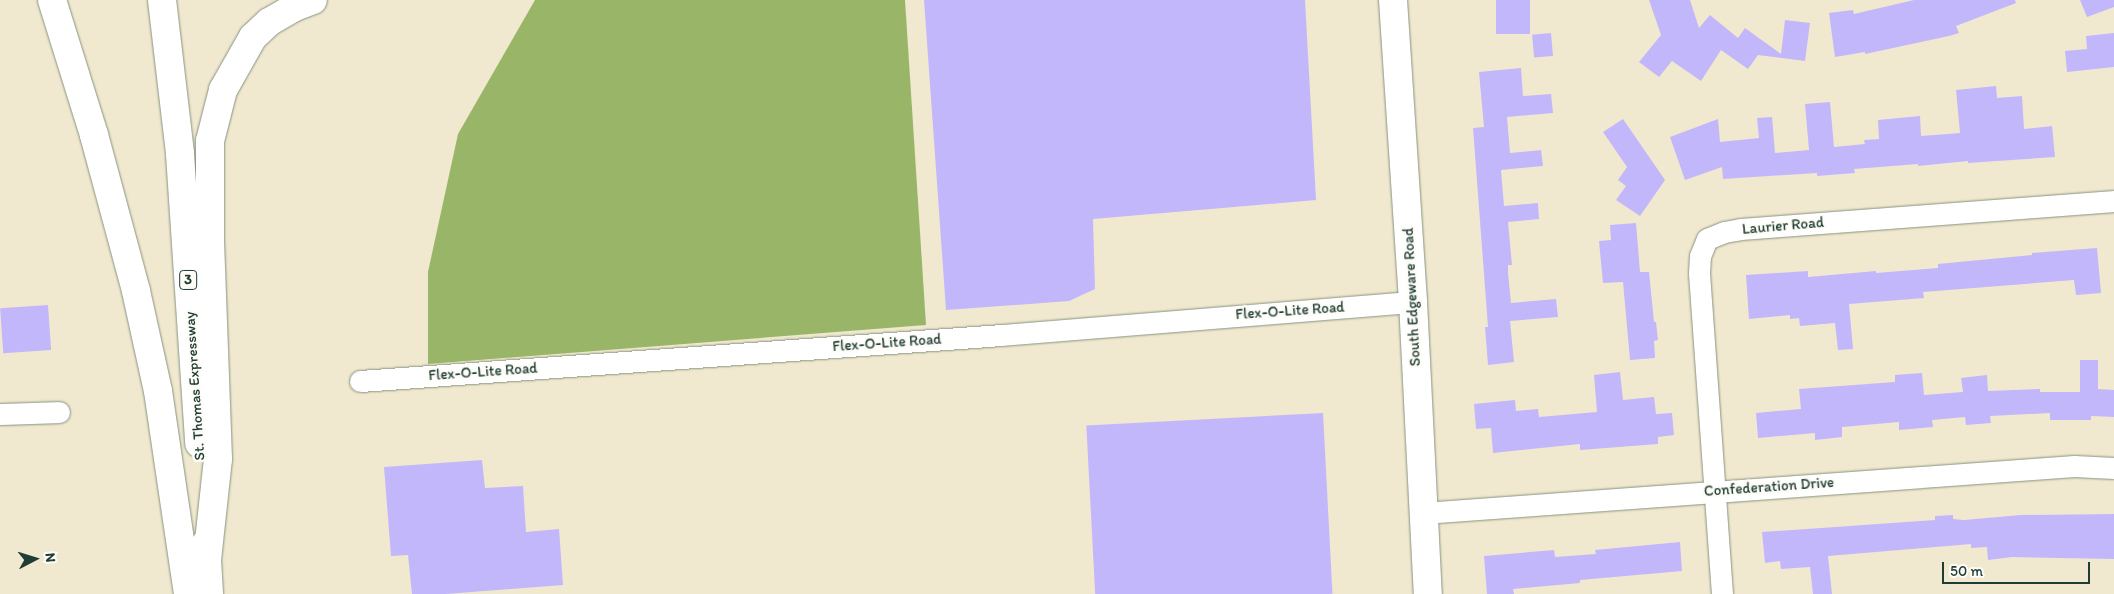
<!DOCTYPE html>
<style>
body{margin:0}
#map{position:relative;width:2114px;height:594px;overflow:hidden;background:#f0e9cf;font-family:Itim,sans-serif}
div>[style]{position:absolute}
.forest>*{inset:0;background:#99b668}
.building>*{inset:0;background:#c3b7fb;transform-origin:0 0}
.roads{filter:drop-shadow(0 0 1px #889382) drop-shadow(0 0 1px #889382)}
.minor>*{height:21px;margin:-10.5px;padding:0 10.5px;transform-origin:10.5px;border-radius:10.5px;background:#fff}
.secondary>*{height:28px;margin:-14px;padding:0 14px;transform-origin:14px;border-radius:14px;background:#fff}
.motorway>*{height:28px;margin:-14px;padding:0 14px;transform-origin:14px;border-radius:14px;background:#fff}
span{translate:-50% -50%;white-space:nowrap;text-align:center;line-height:1.15;-webkit-text-stroke:5px #fdfcf7;paint-order:stroke}
.shield-label span{padding:1px 4px;background:#fdfcf7;border:1px solid;border-radius:4px;-webkit-text-stroke-width:0}
.shield-label{font-size:14px;color:#1f3d34;font-weight:700}
.street-label{font-size:15px;color:#1f3d34}
.north{position:absolute;left:10px;top:534px;width:50px;height:50px;-webkit-text-stroke:4px #fdfcf7;paint-order:stroke;rotate:85deg;font-size:14px;font-weight:700;line-height:20px;text-align:center;color:#1f3d34}
.north::after{content:'';display:block;margin:auto;width:18px;height:22px;background:#1f3d34;clip-path:polygon(50% 0,100% 100%,50% 72%,0 100%)}
.scale{position:absolute;left:1942px;top:562px;width:148px;height:22px;box-sizing:border-box;border:2px solid #1f3d34;border-top:0;padding-left:6px;font-size:15px;line-height:18px;white-space:nowrap;color:#1f3d34;-webkit-text-stroke:4px #fdfcf7;paint-order:stroke}
</style>
<div id="map">
<div class="forest">
<div style="clip-path:polygon(535px 0,905px 0,926px 325px,428px 364px,428px 272px,458px 134px)"></div>
</div>
<div class="building">
<div style="clip-path:polygon(924px 0,1305px 0,1316px 200px,1093px 219px,1095px 289px,1069px 301px,946px 310px)"></div>
<div style="left:1496px;top:0;width:34px;height:34px"></div>
<div style="clip-path:polygon(1649px 0,1690px 0,1699px 28px,1710px 15px,1738px 38px,1745px 28px,1781px 54px,1785px 20px,1810px 23px,1805px 61px,1758px 55px,1748px 69px,1721px 50px,1701px 81px,1672px 61px,1659px 77px,1639px 62px,1661px 35px)"></div>
<div style="clip-path:polygon(1914px 0,2015px 0,2016px 3px,1956px 26px,1959px 33px,1949px 36px,1865px 54px,1865px 52px,1835px 57px,1829px 13px,1853px 10px,1854px 14px)"></div>
<div style="clip-path:polygon(2080px 0,2114px 0,2114px 7px,2087px 17px)"></div>
<div style="left:1551px;top:33px;width:23px;height:19px;rotate:85deg"></div>
<div style="clip-path:polygon(2114px 33px,2114px 67px,2067px 72px,2065px 51px,2087px 49px,2086px 36px)"></div>
<div style="clip-path:polygon(1521px 68px,1523px 96px,1551px 94px,1553px 113px,1507px 117px,1510px 153px,1541px 150px,1543px 166px,1501px 170px,1504px 206px,1538px 203px,1539px 219px,1508px 222px,1512px 265px,1508px 265px,1508px 273px,1511px 303px,1556px 299px,1558px 317px,1510px 321px,1514px 362px,1488px 365px,1485px 327px,1488px 327px,1473px 128px,1484px 127px,1479px 72px)"></div>
<div style="clip-path:polygon(1996px 86px,1997px 98px,2022px 96px,2024px 129px,2052px 126px,2055px 157px,1968px 163px,1968px 161px,1918px 166px,1918px 164px,1854px 169px,1855px 173px,1817px 176px,1817px 173px,1723px 179px,1722px 167px,1685px 180px,1670px 137px,1718px 119px,1720px 142px,1759px 138px,1757px 118px,1772px 117px,1775px 153px,1809px 150px,1805px 104px,1830px 102px,1834px 147px,1865px 144px,1864px 140px,1879px 139px,1878px 120px,1920px 116px,1921px 136px,1960px 133px,1956px 90px)"></div>
<div style="clip-path:polygon(1623px 119px,1665px 180px,1640px 216px,1616px 200px,1626px 186px,1618px 180px,1627px 167px,1603px 132px)"></div>
<div style="clip-path:polygon(1636px 223px,1640px 272px,1649px 272px,1654px 322px,1656px 322px,1658px 340px,1654px 341px,1655px 358px,1630px 360px,1623px 282px,1603px 283px,1599px 241px,1611px 240px,1610px 225px)"></div>
<div style="clip-path:polygon(2097px 248px,2101px 293px,2076px 295px,2074px 280px,1923px 292px,1924px 298px,1849px 304px,1853px 349px,1838px 350px,1835px 323px,1800px 326px,1799px 318px,1790px 319px,1790px 315px,1749px 319px,1746px 275px,1808px 271px,1808px 277px,1876px 271px,1876px 273px,1938px 268px,1938px 264px,2032px 255px,2032px 253px)"></div>
<div style="left:48px;top:305px;width:45px;height:48px;rotate:86deg"></div>
<div style="clip-path:polygon(2080px 360px,2098px 360px,2098px 389px,2114px 390px,2114px 417px,2091px 416px,2091px 420px,2050px 420px,2050px 413px,1990px 416px,1991px 423px,1966px 425px,1965px 417px,1932px 420px,1933px 427px,1899px 430px,1899px 422px,1842px 427px,1842px 437px,1815px 440px,1815px 433px,1758px 438px,1756px 413px,1801px 409px,1799px 389px,1895px 382px,1895px 375px,1922px 373px,1924px 395px,1963px 392px,1961px 378px,1987px 375px,1988px 391px,2040px 389px,2040px 392px,2080px 392px)"></div>
<div style="clip-path:polygon(1620px 372px,1623px 400px,1654px 397px,1656px 414px,1672px 413px,1674px 435px,1658px 437px,1658px 444px,1580px 450px,1580px 444px,1493px 453px,1491px 428px,1476px 429px,1474px 404px,1515px 400px,1516px 411px,1538px 409px,1539px 417px,1597px 412px,1594px 375px)"></div>
<div style="left:1323px;top:413px;width:181px;height:237px;rotate:87deg"></div>
<div style="clip-path:polygon(482px 460px,485px 488px,523px 486px,526px 532px,559px 529px,563px 585px,446px 594px,412px 594px,408px 555px,391px 556px,384px 467px)"></div>
<div style="clip-path:polygon(2114px 514px,2114px 559px,2012px 557px,1988px 560px,1987px 547px,1971px 548px,1971px 544px,1828px 556px,1832px 594px,1813px 594px,1810px 567px,1781px 569px,1780px 561px,1765px 563px,1762px 532px,1935px 520px,1935px 516px,1953px 515px,1953px 519px,1964px 520px,2021px 515px)"></div>
<div style="clip-path:polygon(1680px 542px,1682px 571px,1580px 580px,1580px 583px,1513px 589px,1514px 594px,1487px 594px,1484px 556px,1554px 550px,1555px 557px,1596px 554px,1595px 550px)"></div>
</div>
<div class="roads">
<div class="minor">
<div style="left:360px;top:381px;width:643px;rotate:-4.1deg"></div>
<div style="left:1001px;top:335px;width:413px;rotate:-4.6deg"></div>
<div style="left:0;top:414px;width:59px;rotate:-1.9deg"></div>
<div style="left:1423px;top:513px;width:653px;rotate:-4.13deg"></div>
<div style="left:2074px;top:466px;width:40px;rotate:2.9deg"></div>
<div style="left:1722px;top:594px;width:321px;rotate:-94.1deg"></div>
<div style="left:1699px;top:274px;width:18px;rotate:-87deg"></div>
<div style="left:1700px;top:256px;width:18px;rotate:-68deg"></div>
<div style="left:1707px;top:239px;width:18px;rotate:-22deg"></div>
<div style="left:1724px;top:232px;width:17px;rotate:-10deg"></div>
<div style="left:1741px;top:229px;width:374px;rotate:-4.3deg"></div>
</div>
<div class="secondary">
<div style="left:1393px;top:0;width:303px;rotate:86.2deg"></div>
<div style="left:1413px;top:302px;width:292px;rotate:87.1deg"></div>
</div>
<div class="motorway">
<div style="left:52px;top:0;width:141px;rotate:72.7deg"></div>
<div style="left:94px;top:135px;width:162px;rotate:74.9deg"></div>
<div style="left:136px;top:291px;width:102px;rotate:77.6deg"></div>
<div style="left:158px;top:391px;width:205px;rotate:81.6deg"></div>
<div style="left:162px;top:0;width:155px;rotate:83.3deg"></div>
<div style="left:180px;top:154px;width:290px;rotate:86.2deg"></div>
<div style="left:206px;top:543px;width:51px;rotate:86.6deg"></div>
<div style="left:207px;top:560px;width:102px;rotate:-83.8deg"></div>
<div style="left:218px;top:459px;width:219px;rotate:-92.1deg"></div>
<div style="left:210px;top:240px;width:99px;rotate:-90deg"></div>
<div style="left:210px;top:141px;width:53px;rotate:-75.7deg"></div>
<div style="left:223px;top:90px;width:61px;rotate:-60.5deg"></div>
<div style="left:253px;top:37px;width:22px;rotate:-43deg"></div>
<div style="left:269px;top:22px;width:30px;rotate:-30deg"></div>
<div style="left:295px;top:7px;width:19px;rotate:-21deg"></div>
</div>
</div>
<div class="shield-label">
<span style="left:188px;top:280px">3</span>
</div>
<div class="street-label">
<span style="left:1783px;top:226px;rotate:-5deg">Laurier Road</span>
<span style="left:1412px;top:297px;rotate:-93deg">South Edgeware Road</span>
<span style="left:1290px;top:311px;rotate:-4deg">Flex-O-Lite Road</span>
<span style="left:887px;top:343px;rotate:-4deg">Flex-O-Lite Road</span>
<span style="left:483px;top:372px;rotate:-4deg">Flex-O-Lite Road</span>
<span style="left:195px;top:386px;rotate:-94deg">St. Thomas Expressway</span>
<span style="left:1769px;top:487px;rotate:-4deg">Confederation Drive</span>
</div>
<div class="north">N</div>
<div class="scale">50 m</div>
</div>
